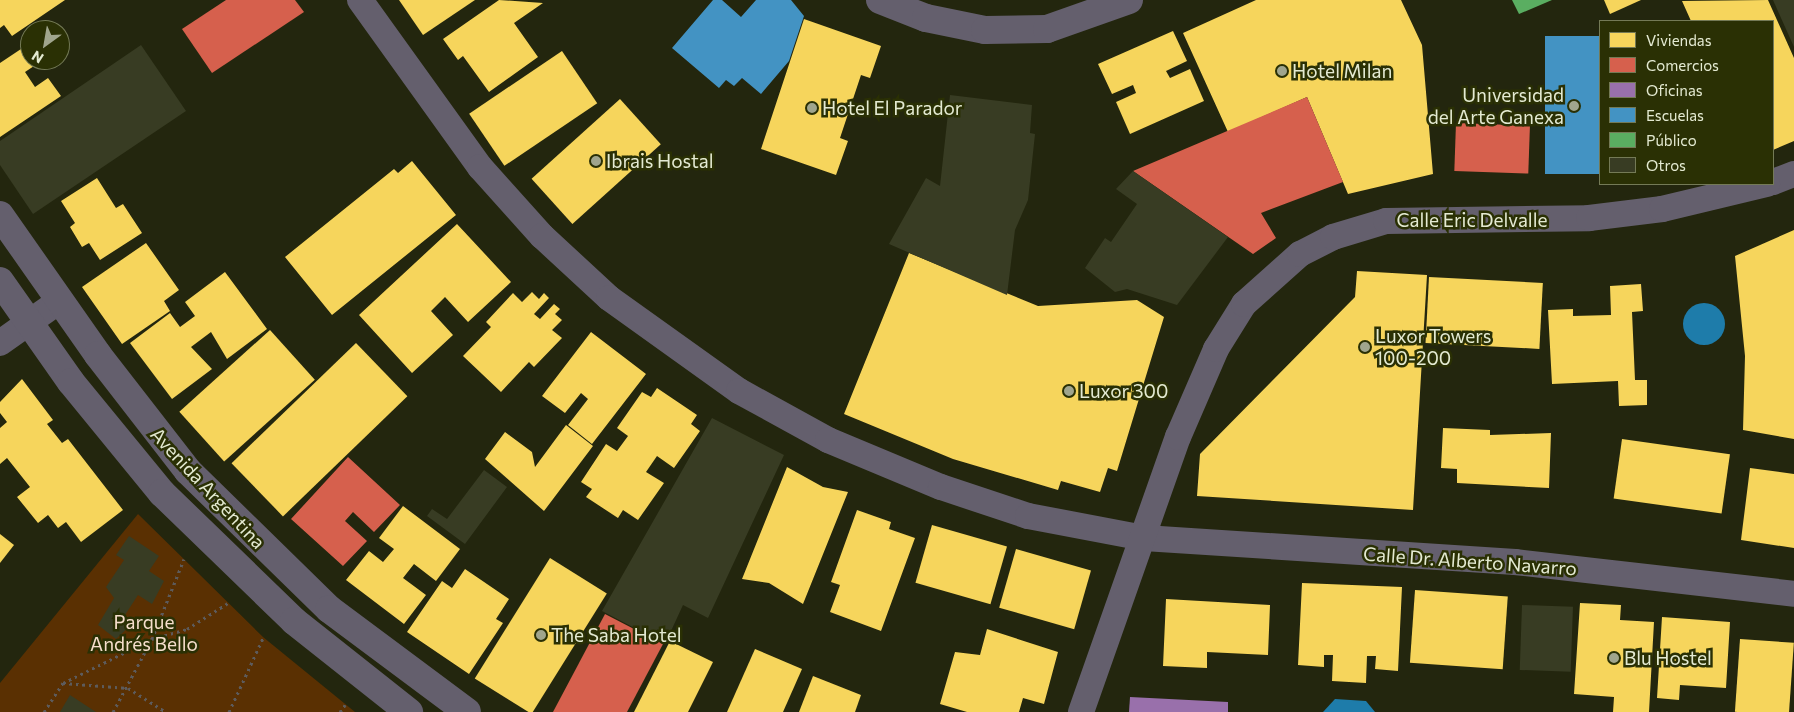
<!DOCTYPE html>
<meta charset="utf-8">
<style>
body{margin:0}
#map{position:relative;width:1794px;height:712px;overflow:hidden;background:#23260e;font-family:Commissioner,sans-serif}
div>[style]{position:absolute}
.green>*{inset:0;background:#5a3002}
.water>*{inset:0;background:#1e7caa}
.round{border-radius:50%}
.homes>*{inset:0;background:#f6d55c;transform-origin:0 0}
.shops>*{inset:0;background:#d6604d;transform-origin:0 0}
.offices>*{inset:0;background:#9970ab}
.schools>*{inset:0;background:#4393c3;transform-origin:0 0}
.public>*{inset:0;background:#5aae61}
.building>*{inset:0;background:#383c23;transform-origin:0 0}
.path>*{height:3px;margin-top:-1.5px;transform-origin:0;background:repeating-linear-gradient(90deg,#5d5b5c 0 2.5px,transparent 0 6.5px)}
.minor>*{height:26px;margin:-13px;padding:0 13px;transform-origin:13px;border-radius:13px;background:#645f6d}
.tertiary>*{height:28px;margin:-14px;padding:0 14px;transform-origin:14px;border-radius:14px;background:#645f6d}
.dots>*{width:14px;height:14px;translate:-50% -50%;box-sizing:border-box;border:2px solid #2a3004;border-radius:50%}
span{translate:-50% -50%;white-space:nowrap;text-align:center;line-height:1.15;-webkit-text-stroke:5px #2a3004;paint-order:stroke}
.poi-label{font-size:19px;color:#e4ead2}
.left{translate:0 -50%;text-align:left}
.right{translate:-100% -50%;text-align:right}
.street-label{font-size:19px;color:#e4ead2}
.park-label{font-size:19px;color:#f6decc}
.legend{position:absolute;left:1599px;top:20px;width:175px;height:165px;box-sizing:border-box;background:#2a3004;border:1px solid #747a56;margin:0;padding:6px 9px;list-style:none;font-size:15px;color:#e4ead2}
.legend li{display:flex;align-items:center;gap:10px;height:25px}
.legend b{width:25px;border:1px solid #747a56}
.north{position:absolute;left:20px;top:20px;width:50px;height:50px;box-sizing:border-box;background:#2a3004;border:1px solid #747a56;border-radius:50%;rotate:212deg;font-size:14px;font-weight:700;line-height:20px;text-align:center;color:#e4ead2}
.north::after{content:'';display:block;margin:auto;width:18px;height:22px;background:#a0a58d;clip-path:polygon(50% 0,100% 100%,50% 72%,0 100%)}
</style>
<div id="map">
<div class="green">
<div style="clip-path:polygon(138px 514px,263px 637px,355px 712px,0 712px,0 683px)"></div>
</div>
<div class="water">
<div class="round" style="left:1683px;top:303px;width:42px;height:42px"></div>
<div style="clip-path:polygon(1335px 699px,1366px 701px,1375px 712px,1323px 712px)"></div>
</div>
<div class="homes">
<div style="clip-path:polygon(0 0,65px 0,12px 36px,4px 25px,0 28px)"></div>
<div style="clip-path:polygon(399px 0,475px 0,423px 35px)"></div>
<div style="clip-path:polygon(499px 0,543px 3px,514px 23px,538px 57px,489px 92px,463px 56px,458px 60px,443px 39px)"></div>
<div style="clip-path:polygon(1256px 0,1401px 0,1422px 45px,1433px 174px,1348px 194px,1307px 97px,1228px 132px,1183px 33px)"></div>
<div style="clip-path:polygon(1604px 0,1641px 0,1610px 14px)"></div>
<div style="clip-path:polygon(1768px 0,1794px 58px,1794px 141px,1773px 150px,1773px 21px,1691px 21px,1682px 1px)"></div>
<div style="clip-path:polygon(804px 19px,881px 46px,870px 78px,861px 75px,840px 138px,848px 141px,836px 175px,761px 149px)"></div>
<div style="clip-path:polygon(1173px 31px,1187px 61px,1166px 71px,1170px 78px,1190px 69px,1204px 101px,1130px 134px,1116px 102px,1136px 93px,1133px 85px,1112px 94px,1098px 64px)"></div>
<div style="clip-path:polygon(30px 43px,30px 60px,43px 60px,25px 72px,35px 87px,48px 78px,61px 96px,0 137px,0 63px)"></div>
<div style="left:562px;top:51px;width:63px;height:112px;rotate:56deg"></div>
<div style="left:620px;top:99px;width:61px;height:119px;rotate:48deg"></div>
<div style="clip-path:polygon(412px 161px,456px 215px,332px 315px,285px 257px,394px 169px,398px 173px)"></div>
<div style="clip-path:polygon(97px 178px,116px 208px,123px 204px,142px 233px,100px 260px,89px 243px,82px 247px,70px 227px,75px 223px,61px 201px)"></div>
<div style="clip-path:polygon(457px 224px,511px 282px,468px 322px,445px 297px,431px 311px,453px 335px,412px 373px,359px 315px)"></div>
<div style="clip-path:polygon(1794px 230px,1794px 439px,1743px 430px,1745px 356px,1735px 256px)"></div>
<div style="clip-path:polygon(146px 243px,179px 290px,164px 301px,170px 311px,122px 344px,82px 287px)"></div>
<div style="clip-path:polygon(909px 253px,1038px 306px,1137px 300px,1164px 317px,1117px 471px,1108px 468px,1100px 492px,1061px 481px,1058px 490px,953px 459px,844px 414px)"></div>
<div style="clip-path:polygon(1357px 271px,1427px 275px,1413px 510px,1197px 496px,1200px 454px,1355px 297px)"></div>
<div style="clip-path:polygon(225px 272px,267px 329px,227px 359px,211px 332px,191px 347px,212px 369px,172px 399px,130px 343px,170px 313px,180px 327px,195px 316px,185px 302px)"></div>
<div style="left:1429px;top:277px;width:114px;height:66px;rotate:3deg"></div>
<div style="clip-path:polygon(1641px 284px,1643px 311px,1632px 312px,1635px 380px,1647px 380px,1647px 405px,1619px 406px,1618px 381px,1552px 384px,1548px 310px,1573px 309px,1573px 316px,1611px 315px,1610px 286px)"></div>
<div style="clip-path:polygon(532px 292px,539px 299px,544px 293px,549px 298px,534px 314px,540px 319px,554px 304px,560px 309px,555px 314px,562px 320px,552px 330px,562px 338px,534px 367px,529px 362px,501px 392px,463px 356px,491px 327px,486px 322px,513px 293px,522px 302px)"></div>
<div style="left:270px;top:330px;width:67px;height:122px;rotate:48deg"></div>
<div style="clip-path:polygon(591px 332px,646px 374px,592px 444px,568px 425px,588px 399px,581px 393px,565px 413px,542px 396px)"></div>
<div style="left:356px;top:343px;width:74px;height:173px;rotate:46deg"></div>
<div style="clip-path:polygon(22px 379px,53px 420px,47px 424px,62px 443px,68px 439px,123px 510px,81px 542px,66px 522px,58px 528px,48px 515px,38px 523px,17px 497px,30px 487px,7px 458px,0 464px,0 428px,7px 422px,0 413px,0 402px)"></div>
<div style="clip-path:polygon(657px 388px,697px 415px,691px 424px,700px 431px,674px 468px,657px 456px,646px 472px,664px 483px,638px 520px,623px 510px,618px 518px,586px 497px,592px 489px,581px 482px,606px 444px,617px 451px,628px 436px,617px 428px,642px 392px,651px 397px)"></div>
<div style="clip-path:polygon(566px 425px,593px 446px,544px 511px,485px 459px,505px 432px,532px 452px,535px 467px)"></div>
<div style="clip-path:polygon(1443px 428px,1490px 430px,1490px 435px,1551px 433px,1549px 488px,1457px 483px,1457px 469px,1441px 468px)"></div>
<div style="left:1622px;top:439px;width:109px;height:60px;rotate:8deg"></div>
<div style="clip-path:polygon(787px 467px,823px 487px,848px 492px,803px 604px,769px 583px,742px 579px)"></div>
<div style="clip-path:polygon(1750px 468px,1794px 474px,1794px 548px,1741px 540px)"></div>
<div style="clip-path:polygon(403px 506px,460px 549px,436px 581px,414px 564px,403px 578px,426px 595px,404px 624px,346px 580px,369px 551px,383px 562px,394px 549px,379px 538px)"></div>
<div style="clip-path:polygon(857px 510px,891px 522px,889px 529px,915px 538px,881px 631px,830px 612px,840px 585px,831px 582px)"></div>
<div style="left:932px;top:525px;width:78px;height:60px;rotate:16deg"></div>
<div style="clip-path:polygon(0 534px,14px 545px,0 563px)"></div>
<div style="left:1016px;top:549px;width:78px;height:61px;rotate:16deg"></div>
<div style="left:550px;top:558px;width:67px;height:142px;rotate:32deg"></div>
<div style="clip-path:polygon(465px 569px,509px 599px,496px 619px,503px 623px,469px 674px,407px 632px,442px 581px,452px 588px)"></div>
<div style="clip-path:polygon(1302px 583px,1402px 587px,1398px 671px,1375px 669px,1376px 656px,1367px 656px,1366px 683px,1332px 681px,1333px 655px,1324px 655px,1324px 667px,1298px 665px)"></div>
<div style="left:1415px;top:590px;width:93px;height:73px;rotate:4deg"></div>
<div style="clip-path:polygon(1166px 599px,1270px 605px,1268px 655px,1207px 652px,1207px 668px,1163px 666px)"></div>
<div style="clip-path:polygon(1580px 603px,1621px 605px,1620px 620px,1654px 622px,1649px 712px,1613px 712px,1614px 697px,1574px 694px)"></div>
<div style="clip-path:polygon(1662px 617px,1730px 622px,1726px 688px,1680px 685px,1679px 700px,1657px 698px)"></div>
<div style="clip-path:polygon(987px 629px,1058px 652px,1044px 704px,1023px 698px,1019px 712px,967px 712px,940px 704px,955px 652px,980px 655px)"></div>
<div style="left:1740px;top:639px;width:54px;height:73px;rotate:4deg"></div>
<div style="clip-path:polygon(670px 641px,713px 662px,688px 712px,634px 712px)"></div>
<div style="clip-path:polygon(755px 649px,802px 669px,783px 712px,727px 712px)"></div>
<div style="clip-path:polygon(813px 676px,861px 695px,855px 712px,799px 712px)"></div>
</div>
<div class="shops">
<div style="clip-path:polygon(226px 0,295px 0,304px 12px,212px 73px,182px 29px)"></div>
<div style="clip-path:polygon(1307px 97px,1343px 182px,1261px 213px,1276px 238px,1253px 254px,1133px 171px)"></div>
<div style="left:1456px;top:123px;width:74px;height:48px;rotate:2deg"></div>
<div style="clip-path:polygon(348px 457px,400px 505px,374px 532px,353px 512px,345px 521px,367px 541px,343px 566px,291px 519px)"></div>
<div style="clip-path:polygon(605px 614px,663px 644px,627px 712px,553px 712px)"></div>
</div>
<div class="offices">
<div style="clip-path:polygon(1130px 697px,1228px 702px,1228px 712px,1129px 712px)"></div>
</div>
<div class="schools">
<div style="clip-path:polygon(713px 0,722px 0,741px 17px,756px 0,791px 0,804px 16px,789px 61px,761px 94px,742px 78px,734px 86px,726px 80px,719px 88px,672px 48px)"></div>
<div style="left:1600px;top:36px;width:138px;height:55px;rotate:90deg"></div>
</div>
<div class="public">
<div style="clip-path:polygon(1512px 0,1552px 0,1519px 14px)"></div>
</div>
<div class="building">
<div style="clip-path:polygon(1773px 0,1794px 0,1794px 47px)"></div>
<div style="clip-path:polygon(141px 45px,186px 111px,33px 214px,0 165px,0 141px)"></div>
<div style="clip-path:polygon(950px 95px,1032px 105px,1030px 133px,1035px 134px,1028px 200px,1015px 230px,1007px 295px,889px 244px,926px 178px,940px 186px)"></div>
<div style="clip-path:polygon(1133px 171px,1228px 237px,1177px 305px,1127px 289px,1115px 292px,1085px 268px,1105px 238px,1111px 242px,1137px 204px,1116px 189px)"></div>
<div style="clip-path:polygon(712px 418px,784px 455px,708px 618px,683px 605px,665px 644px,602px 611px)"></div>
<div style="clip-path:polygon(484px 470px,507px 487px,465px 544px,427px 516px,432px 509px,447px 519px)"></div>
<div style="clip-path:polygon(129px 536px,159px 556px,149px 571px,164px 581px,152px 604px,138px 595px,125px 615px,131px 625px,116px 639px,98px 625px,114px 598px,106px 587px,124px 560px,116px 555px)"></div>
<div style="left:1522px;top:605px;width:51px;height:65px;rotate:2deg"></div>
<div style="clip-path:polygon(70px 695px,96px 712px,60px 712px)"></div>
</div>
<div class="path">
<div style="left:63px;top:683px;width:99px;rotate:-26.3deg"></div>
<div style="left:152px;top:639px;width:86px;rotate:-68.2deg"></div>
<div style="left:44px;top:712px;width:35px;rotate:-57deg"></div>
<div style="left:63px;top:683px;width:65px;rotate:4.4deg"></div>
<div style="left:128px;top:688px;width:45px;rotate:32.3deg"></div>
<div style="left:113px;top:712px;width:83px;rotate:-61.9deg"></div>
<div style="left:152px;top:639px;width:36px;rotate:-16deg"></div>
<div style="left:187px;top:629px;width:49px;rotate:-32.4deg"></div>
<div style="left:229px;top:712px;width:81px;rotate:-65.3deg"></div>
<div style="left:340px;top:712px;width:9px;rotate:-54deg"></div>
</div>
<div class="minor">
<div style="left:360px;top:0;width:206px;rotate:54.3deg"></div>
<div style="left:480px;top:167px;width:93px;rotate:48.1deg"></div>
<div style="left:542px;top:236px;width:91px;rotate:42.8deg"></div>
<div style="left:609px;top:298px;width:160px;rotate:35.6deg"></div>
<div style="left:739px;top:391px;width:102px;rotate:28.8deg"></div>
<div style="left:828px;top:440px;width:122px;rotate:22.6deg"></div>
<div style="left:941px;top:487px;width:92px;rotate:18.4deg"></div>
<div style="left:1028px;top:516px;width:118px;rotate:10.7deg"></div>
<div style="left:1144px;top:538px;width:372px;rotate:3.7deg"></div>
<div style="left:1515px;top:562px;width:281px;rotate:6.5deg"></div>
<div style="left:1773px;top:182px;width:22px;rotate:-21deg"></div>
<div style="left:0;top:343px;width:72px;rotate:-35.4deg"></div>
<div style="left:1081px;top:712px;width:292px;rotate:-70.6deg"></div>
<div style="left:1178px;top:437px;width:96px;rotate:-66.6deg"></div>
<div style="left:1216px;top:349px;width:53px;rotate:-58.1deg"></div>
<div style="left:1244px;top:304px;width:75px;rotate:-41.8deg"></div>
<div style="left:1300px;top:254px;width:37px;rotate:-27deg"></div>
<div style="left:1333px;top:237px;width:55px;rotate:-16.8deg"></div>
<div style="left:1386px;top:221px;width:203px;rotate:-0.8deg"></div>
<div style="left:1589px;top:218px;width:74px;rotate:-7deg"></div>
<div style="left:1662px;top:209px;width:108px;rotate:-13.4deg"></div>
</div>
<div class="tertiary">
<div style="left:880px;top:0;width:49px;rotate:21.4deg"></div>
<div style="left:926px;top:18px;width:60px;rotate:11.5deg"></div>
<div style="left:985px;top:30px;width:62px;rotate:-0.9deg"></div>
<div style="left:1047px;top:29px;width:87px;rotate:-19.5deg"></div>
<div style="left:0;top:215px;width:171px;rotate:55deg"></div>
<div style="left:98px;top:355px;width:147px;rotate:52.2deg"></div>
<div style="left:188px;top:471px;width:197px;rotate:44.4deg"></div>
<div style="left:329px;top:609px;width:172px;rotate:36.7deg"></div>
<div style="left:0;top:281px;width:123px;rotate:54.9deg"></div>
<div style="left:71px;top:382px;width:144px;rotate:50.7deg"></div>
<div style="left:162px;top:493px;width:184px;rotate:44.1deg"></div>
<div style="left:294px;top:621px;width:147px;rotate:38.4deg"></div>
</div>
<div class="dots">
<div style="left:1282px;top:71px;background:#a0a58d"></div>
<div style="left:1574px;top:106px;background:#a0a58d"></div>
<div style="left:812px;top:108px;background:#a0a58d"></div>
<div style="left:596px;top:161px;background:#a0a58d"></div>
<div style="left:1365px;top:347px;background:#a0a58d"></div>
<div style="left:1069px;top:391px;background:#a0a58d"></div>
<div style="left:541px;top:635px;background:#a0a58d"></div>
<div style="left:1614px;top:658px;background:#a0a58d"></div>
</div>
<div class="poi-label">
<span class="left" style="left:1292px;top:71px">Hotel Milan</span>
<span class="right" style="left:1564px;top:106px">Universidad<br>del Arte Ganexa</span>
<span class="left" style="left:822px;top:108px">Hotel El Parador</span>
<span class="left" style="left:606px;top:161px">Ibrais Hostal</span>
<span class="left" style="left:1375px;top:347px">Luxor Towers<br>100-200</span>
<span class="left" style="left:1079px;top:391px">Luxor 300</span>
<span class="left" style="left:551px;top:635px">The Saba Hotel</span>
<span class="left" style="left:1624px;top:658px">Blu Hostel</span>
</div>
<div class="street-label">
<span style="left:1472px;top:220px">Calle Eric Delvalle</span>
<span style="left:208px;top:488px;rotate:47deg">Avenida Argentina</span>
<span style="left:1470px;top:561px;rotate:4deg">Calle Dr. Alberto Navarro</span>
</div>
<div class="park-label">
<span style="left:144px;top:633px">Parque<br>Andrés Bello</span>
</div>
<ul class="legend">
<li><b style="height:14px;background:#f6d55c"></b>Viviendas</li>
<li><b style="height:14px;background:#d6604d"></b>Comercios</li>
<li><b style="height:14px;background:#9970ab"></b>Oficinas</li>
<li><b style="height:14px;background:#4393c3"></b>Escuelas</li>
<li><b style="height:14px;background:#5aae61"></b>Público</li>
<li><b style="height:14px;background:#383c23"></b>Otros</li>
</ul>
<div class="north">N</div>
</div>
